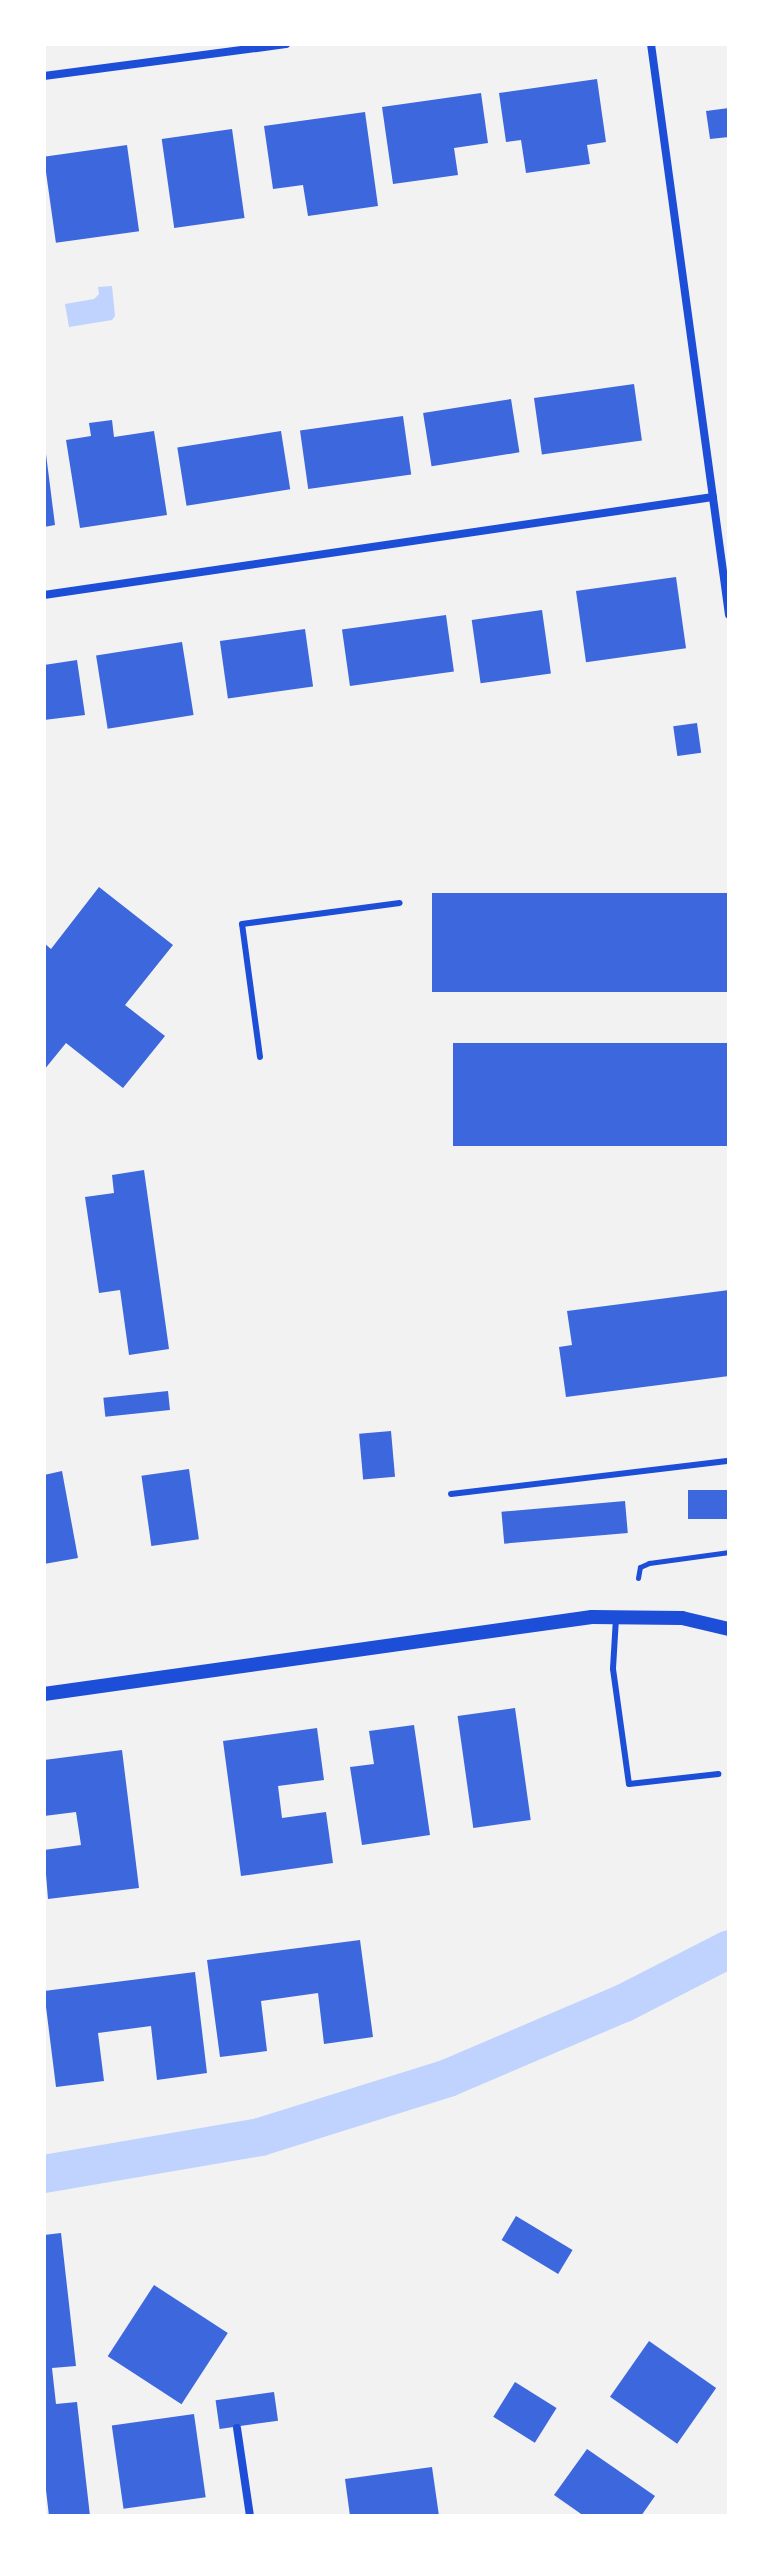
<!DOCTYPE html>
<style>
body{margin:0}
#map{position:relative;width:773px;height:2560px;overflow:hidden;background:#f2f2f2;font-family:"Fira Sans Condensed",sans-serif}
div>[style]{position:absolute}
.water>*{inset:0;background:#bfd3fe}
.canal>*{height:38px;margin:-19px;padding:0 19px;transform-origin:19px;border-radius:19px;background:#bfd3fe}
.building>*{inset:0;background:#3d67dc;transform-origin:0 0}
.path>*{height:5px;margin:-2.5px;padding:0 2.5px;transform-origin:2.5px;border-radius:2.5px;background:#1d4ed8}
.service>*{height:6px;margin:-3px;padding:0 3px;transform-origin:3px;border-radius:3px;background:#1d4ed8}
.minor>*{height:8px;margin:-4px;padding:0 4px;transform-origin:4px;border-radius:4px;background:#1d4ed8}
.tertiary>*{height:14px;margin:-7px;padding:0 7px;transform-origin:7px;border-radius:7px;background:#1d4ed8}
span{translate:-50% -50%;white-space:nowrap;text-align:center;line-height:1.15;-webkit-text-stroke:8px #fff;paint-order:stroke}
.frame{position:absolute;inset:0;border:46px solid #fff;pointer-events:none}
</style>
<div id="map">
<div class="water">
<div style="clip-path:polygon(112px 286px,115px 316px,112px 320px,69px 327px,65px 304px,94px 299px,99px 294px,98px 287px)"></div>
</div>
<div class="canal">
<div style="left:44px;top:2174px;width:219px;rotate:-9.7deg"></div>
<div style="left:260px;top:2137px;width:197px;rotate:-17.4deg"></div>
<div style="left:448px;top:2078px;width:191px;rotate:-23.1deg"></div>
<div style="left:624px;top:2003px;width:118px;rotate:-27.2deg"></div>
</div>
<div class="building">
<div style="clip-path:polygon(597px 79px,606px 142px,587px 145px,590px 164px,526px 173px,521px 140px,506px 142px,499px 93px)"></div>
<div style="clip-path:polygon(481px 93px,488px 143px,454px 148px,458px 175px,393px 184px,382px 107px)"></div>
<div style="clip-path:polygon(729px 108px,729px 137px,710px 139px,706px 111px)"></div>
<div style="clip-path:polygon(365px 112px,378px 206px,308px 216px,303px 185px,273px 189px,264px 126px)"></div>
<div style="left:232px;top:129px;width:90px;height:71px;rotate:82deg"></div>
<div style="left:127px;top:145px;width:87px;height:84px;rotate:82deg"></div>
<div style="left:634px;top:384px;width:57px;height:101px;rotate:82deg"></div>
<div style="left:511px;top:399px;width:54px;height:89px;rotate:81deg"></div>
<div style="left:403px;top:416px;width:59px;height:104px;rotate:82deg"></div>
<div style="clip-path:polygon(112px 420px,114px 437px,154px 431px,167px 515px,80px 528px,66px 440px,91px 436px,89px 423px)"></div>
<div style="left:281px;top:431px;width:59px;height:105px;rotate:81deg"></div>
<div style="clip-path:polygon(46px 454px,55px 525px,44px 527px,44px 455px)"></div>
<div style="left:676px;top:577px;width:72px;height:101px;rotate:82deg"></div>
<div style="left:542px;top:610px;width:64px;height:71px;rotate:82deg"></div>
<div style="left:446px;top:615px;width:57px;height:105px;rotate:82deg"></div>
<div style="left:305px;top:629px;width:58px;height:86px;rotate:82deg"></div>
<div style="left:182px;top:642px;width:74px;height:87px;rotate:81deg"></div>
<div style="clip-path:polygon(77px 660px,85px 715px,44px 720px,44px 665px)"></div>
<div style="left:697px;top:723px;width:30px;height:24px;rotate:82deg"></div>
<div style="clip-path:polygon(99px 887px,173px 945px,125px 1005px,165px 1036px,123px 1088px,66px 1043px,44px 1070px,44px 943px,51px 949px)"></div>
<div style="left:729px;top:893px;width:99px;height:297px;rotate:90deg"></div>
<div style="left:729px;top:1043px;width:103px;height:276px;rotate:90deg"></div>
<div style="clip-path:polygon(144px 1170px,169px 1349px,129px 1355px,120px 1290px,99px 1293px,85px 1197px,114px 1193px,112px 1175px)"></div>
<div style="clip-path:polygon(729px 1290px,729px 1376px,566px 1397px,559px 1347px,572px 1345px,567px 1311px)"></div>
<div style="left:168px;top:1391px;width:19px;height:65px;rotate:84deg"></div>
<div style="left:391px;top:1431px;width:46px;height:32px;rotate:85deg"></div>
<div style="left:189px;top:1469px;width:71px;height:48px;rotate:82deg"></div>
<div style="clip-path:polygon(62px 1471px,78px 1558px,44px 1564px,44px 1475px)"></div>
<div style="left:729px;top:1490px;width:29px;height:41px;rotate:90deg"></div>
<div style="left:625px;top:1501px;width:32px;height:124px;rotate:85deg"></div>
<div style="left:515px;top:1708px;width:113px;height:58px;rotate:82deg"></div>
<div style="clip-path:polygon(414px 1725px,430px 1835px,362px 1845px,350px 1767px,374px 1764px,369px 1731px)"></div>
<div style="clip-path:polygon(317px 1728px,324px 1780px,278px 1786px,282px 1818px,326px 1812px,333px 1863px,241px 1876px,223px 1741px)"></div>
<div style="clip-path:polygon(122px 1750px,139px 1888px,48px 1899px,44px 1850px,81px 1845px,76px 1812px,44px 1816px,44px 1760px)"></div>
<div style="clip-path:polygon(360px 1940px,373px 2037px,324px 2044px,318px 1993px,261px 2001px,267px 2051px,220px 2057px,207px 1960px)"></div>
<div style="clip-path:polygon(195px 1972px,207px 2073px,157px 2080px,151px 2026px,98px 2033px,104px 2081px,56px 2087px,44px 1991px)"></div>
<div style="left:516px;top:2216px;width:66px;height:28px;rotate:31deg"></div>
<div style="clip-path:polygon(61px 2233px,76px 2366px,52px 2368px,56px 2404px,77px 2402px,90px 2516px,49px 2516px,44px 2473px,44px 2235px)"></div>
<div style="left:154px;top:2285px;width:88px;height:85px;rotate:33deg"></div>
<div style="left:649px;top:2341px;width:82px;height:68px;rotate:35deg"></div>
<div style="left:515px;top:2382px;width:49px;height:41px;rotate:32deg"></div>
<div style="left:274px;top:2392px;width:29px;height:59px;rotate:82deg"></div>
<div style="left:194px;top:2414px;width:84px;height:83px;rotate:82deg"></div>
<div style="clip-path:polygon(587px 2449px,655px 2496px,641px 2516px,584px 2516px,554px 2495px)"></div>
<div style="clip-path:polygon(432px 2467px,439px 2516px,350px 2516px,345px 2479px)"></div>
</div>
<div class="path">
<div style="left:638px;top:1578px;width:11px;rotate:-80deg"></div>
<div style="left:640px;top:1567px;width:10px;rotate:-24deg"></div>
<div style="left:649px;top:1563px;width:81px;rotate:-7.8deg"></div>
</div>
<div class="service">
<div style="left:260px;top:1057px;width:134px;rotate:-97.7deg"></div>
<div style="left:242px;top:924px;width:159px;rotate:-7.6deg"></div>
<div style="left:451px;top:1494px;width:280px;rotate:-6.8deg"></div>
<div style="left:616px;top:1618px;width:51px;rotate:93.4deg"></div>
<div style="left:613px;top:1669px;width:116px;rotate:82.1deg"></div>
<div style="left:629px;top:1784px;width:90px;rotate:-6.4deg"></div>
</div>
<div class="minor">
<div style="left:651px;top:44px;width:576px;rotate:82.22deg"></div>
<div style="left:44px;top:76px;width:244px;rotate:-7.5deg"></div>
<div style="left:44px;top:595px;width:676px;rotate:-8.33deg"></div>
<div style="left:237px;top:2428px;width:89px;rotate:81.6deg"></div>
</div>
<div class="tertiary">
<div style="left:44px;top:1694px;width:553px;rotate:-8deg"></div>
<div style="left:592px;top:1617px;width:90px;rotate:0.6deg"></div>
<div style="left:682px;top:1618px;width:48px;rotate:13.2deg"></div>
</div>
<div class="frame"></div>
</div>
